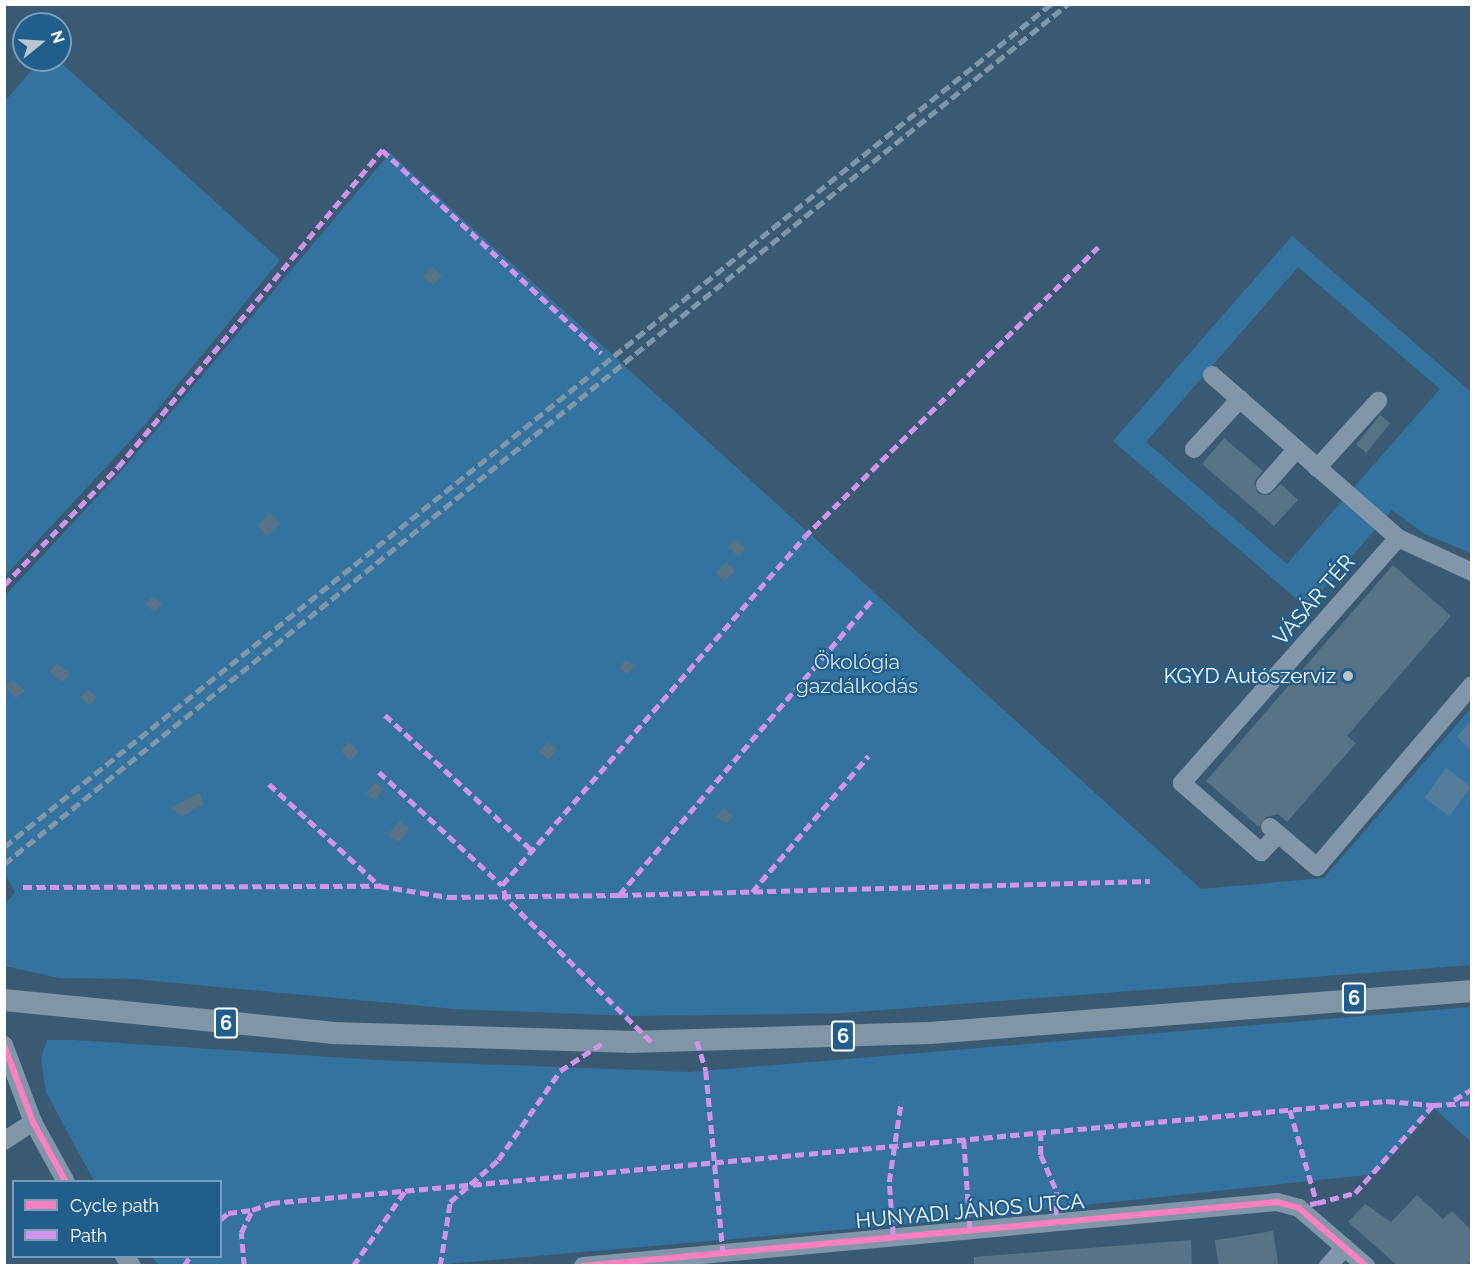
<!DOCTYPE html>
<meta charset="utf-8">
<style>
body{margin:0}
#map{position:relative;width:1476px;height:1270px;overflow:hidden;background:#3a5a74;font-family:Raleway,sans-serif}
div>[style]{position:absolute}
.green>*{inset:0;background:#3473a0}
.water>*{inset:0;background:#537c9a;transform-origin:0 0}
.building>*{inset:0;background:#587286;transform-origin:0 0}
.minor>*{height:18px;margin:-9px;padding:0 9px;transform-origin:9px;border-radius:9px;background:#8196a8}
.major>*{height:22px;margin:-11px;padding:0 11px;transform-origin:11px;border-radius:11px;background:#8096a7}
.rail>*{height:4.5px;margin-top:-2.25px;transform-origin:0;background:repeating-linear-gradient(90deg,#8196a7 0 10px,transparent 0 14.5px)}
.quiet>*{height:4.5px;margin-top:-2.25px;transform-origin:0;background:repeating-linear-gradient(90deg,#d193ec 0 9px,transparent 0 13.5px)}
.cycleway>*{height:6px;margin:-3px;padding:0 3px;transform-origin:3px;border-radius:3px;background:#ff80c0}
.dots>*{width:16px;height:16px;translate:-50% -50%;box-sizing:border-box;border:3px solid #225e8c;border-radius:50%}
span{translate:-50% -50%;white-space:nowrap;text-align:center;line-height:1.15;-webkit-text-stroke:4.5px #225e8c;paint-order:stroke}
.shield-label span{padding:2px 4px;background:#225e8c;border:2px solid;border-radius:4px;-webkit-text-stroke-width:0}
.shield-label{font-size:20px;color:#fff;font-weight:700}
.street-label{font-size:21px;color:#fff}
.park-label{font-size:21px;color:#d5e9f8}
.poi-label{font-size:21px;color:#fff}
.right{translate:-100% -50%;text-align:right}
.frame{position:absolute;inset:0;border:6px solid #fff;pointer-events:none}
.legend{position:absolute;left:12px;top:1180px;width:210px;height:78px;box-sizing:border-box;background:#225e8c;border:2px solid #7a9eba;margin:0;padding:8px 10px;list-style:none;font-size:18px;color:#fff}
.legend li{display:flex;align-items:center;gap:12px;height:30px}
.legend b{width:30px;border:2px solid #7a9eba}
.north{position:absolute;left:12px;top:12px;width:60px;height:60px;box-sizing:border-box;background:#225e8c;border:2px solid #7a9eba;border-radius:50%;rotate:72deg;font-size:16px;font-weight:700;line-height:24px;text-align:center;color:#fff}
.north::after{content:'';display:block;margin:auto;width:21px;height:27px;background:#bac5ce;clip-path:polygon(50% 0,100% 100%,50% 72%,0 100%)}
</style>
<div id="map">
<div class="green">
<div style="clip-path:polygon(41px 60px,58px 60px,280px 260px,143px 427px,5px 576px,5px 101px)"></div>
<div style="clip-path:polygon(390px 153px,1201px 889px,1324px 878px,1471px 708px,1471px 965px,842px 1013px,635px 1016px,455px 1009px,134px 979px,59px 978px,5px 966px,4px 906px,15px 892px,4px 873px,5px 596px,124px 468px)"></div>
<div style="clip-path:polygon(evenodd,1292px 236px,1471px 392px,1471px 553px,1425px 534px,1392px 510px,1307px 608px,1113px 441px,1292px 236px,1298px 267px,1440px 389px,1287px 564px,1146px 442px,1298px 267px)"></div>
<div style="clip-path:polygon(1471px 1007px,1471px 1142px,1434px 1108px,1376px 1174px,906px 1224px,423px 1266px,159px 1265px,152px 1257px,220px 1256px,220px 1182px,94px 1181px,46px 1092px,41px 1059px,47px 1040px,74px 1040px,376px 1060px,689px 1072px)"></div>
</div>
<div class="water">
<div style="clip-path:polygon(1471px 721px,1471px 750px,1457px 737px)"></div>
<div style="left:1446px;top:768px;width:31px;height:37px;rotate:36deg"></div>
</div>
<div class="building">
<div style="left:432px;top:267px;width:13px;height:13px;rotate:42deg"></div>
<div style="left:1380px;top:415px;width:13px;height:38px;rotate:39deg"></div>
<div style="clip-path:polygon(1224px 438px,1263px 471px,1254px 482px,1258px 494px,1269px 495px,1281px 484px,1298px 500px,1274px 526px,1202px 464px)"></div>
<div style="left:270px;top:513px;width:14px;height:18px;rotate:45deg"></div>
<div style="left:736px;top:539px;width:14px;height:11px;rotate:45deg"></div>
<div style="left:726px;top:562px;width:12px;height:15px;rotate:42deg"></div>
<div style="clip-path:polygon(1393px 565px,1451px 616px,1347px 736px,1356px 743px,1287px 822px,1278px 814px,1266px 817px,1259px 827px,1206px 781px)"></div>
<div style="left:153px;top:596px;width:12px;height:11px;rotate:42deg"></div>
<div style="left:627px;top:659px;width:11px;height:11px;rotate:45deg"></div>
<div style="left:57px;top:663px;width:17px;height:12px;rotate:40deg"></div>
<div style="clip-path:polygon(13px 680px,25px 691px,16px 698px,5px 688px)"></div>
<div style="left:88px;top:689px;width:12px;height:11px;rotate:42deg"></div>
<div style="left:349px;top:742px;width:14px;height:12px;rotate:45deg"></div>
<div style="left:548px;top:742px;width:12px;height:13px;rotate:42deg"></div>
<div style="left:376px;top:782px;width:11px;height:15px;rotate:41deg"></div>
<div style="clip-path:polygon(200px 793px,204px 804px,182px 817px,171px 807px)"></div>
<div style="left:724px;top:808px;width:12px;height:11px;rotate:42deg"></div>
<div style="left:400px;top:821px;width:13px;height:18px;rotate:42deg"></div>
<div style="clip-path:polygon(1417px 1195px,1443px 1219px,1452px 1211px,1472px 1231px,1472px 1259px,1466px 1266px,1398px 1266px,1348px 1222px,1365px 1204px,1391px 1222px)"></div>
<div style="left:1273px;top:1231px;width:33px;height:59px;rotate:81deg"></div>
<div style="clip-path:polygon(1191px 1240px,1192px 1266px,974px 1266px,974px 1257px)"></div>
</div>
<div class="minor">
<div style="left:1212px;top:375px;width:247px;rotate:41.2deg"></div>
<div style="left:1398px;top:538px;width:81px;rotate:24.7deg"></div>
<div style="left:1194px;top:449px;width:68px;rotate:-47.4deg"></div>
<div style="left:1317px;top:468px;width:91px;rotate:-47.7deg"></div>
<div style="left:1265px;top:485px;width:47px;rotate:-48.5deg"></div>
<div style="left:1270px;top:827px;width:62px;rotate:40.4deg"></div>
<div style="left:1317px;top:867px;width:239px;rotate:-49.6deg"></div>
<div style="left:1278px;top:834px;width:25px;rotate:133deg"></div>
<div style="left:1261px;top:852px;width:105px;rotate:-138.9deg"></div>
<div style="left:1182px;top:783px;width:327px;rotate:-48.6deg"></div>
<div style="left:4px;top:1045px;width:82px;rotate:69.4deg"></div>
<div style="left:33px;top:1122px;width:68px;rotate:61.2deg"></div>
<div style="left:4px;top:1141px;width:35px;rotate:-33deg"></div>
<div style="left:124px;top:1256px;width:13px;rotate:51deg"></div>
<div style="left:583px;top:1266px;width:697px;rotate:-5.27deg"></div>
<div style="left:1277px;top:1202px;width:23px;rotate:15deg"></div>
<div style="left:1299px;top:1208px;width:89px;rotate:40.9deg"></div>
<div style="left:1328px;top:1266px;width:25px;rotate:-48deg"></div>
</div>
<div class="major">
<div style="left:4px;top:1000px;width:330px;rotate:5.7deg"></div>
<div style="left:332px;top:1033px;width:296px;rotate:1.7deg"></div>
<div style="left:628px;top:1042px;width:302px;rotate:-1.7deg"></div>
<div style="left:930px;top:1033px;width:544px;rotate:-4.43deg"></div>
</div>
<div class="rail">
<div style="left:4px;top:847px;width:1344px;rotate:-38.84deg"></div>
<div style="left:4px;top:864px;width:1368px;rotate:-38.95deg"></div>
</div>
<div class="quiet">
<div style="left:4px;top:585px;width:164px;rotate:-46deg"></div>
<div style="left:118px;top:467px;width:413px;rotate:-50.2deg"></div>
<div style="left:382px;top:150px;width:299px;rotate:42.8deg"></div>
<div style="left:385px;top:715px;width:200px;rotate:42.6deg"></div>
<div style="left:379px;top:772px;width:167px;rotate:42.6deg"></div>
<div style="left:269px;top:784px;width:151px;rotate:42.6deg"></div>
<div style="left:23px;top:887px;width:357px;rotate:-0.2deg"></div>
<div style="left:380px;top:886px;width:69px;rotate:9.2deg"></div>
<div style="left:448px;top:897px;width:171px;rotate:-0.7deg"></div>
<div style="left:619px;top:895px;width:391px;rotate:-49.4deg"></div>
<div style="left:752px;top:892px;width:179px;rotate:-49.5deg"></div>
<div style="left:619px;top:895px;width:531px;rotate:-1.51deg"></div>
<div style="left:697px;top:1041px;width:31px;rotate:73deg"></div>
<div style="left:706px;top:1071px;width:182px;rotate:84.6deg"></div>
<div style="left:651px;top:1042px;width:204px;rotate:-135.4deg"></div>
<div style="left:506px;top:899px;width:15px;rotate:-106deg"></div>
<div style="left:502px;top:885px;width:461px;rotate:-49deg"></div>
<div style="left:804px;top:537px;width:413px;rotate:-44.6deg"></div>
<div style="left:1454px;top:1100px;width:21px;rotate:-31deg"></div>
<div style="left:1290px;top:1110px;width:97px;rotate:73.8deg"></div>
<div style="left:1317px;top:1203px;width:7px;rotate:164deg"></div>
<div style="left:1041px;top:1132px;width:23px;rotate:90deg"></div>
<div style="left:1041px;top:1155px;width:40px;rotate:66.6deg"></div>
<div style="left:1057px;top:1192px;width:27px;rotate:92deg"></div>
<div style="left:964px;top:1140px;width:88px;rotate:86.1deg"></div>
<div style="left:1317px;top:1203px;width:39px;rotate:-15deg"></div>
<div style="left:1355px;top:1193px;width:118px;rotate:-48.4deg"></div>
<div style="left:1433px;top:1105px;width:39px;rotate:-3deg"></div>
<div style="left:220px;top:1220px;width:11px;rotate:-41deg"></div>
<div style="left:228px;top:1213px;width:24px;rotate:-7deg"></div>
<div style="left:893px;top:1235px;width:53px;rotate:-94.3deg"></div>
<div style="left:889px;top:1182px;width:81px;rotate:-81.5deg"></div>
<div style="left:184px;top:1266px;width:12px;rotate:-59deg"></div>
<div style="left:244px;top:1266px;width:33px;rotate:-95deg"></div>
<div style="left:241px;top:1233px;width:25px;rotate:-64deg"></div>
<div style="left:252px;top:1210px;width:20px;rotate:-20deg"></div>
<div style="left:271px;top:1203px;width:1120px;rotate:-5.23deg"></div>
<div style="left:1386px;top:1101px;width:47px;rotate:4.9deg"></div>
<div style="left:353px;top:1266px;width:91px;rotate:-55.3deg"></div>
<div style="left:440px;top:1266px;width:65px;rotate:-81.1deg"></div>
<div style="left:450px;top:1202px;width:64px;rotate:-41.2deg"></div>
<div style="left:498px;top:1160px;width:108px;rotate:-55.1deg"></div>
<div style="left:560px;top:1071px;width:53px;rotate:-33.4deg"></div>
</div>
<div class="cycleway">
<div style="left:4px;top:1045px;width:82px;rotate:69.4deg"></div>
<div style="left:33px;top:1122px;width:68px;rotate:61.2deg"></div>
<div style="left:583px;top:1266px;width:697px;rotate:-5.27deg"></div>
<div style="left:1277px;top:1202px;width:23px;rotate:15deg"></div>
<div style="left:1299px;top:1208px;width:89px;rotate:40.9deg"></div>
</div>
<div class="dots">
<div style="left:1348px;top:676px;background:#bac5ce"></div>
</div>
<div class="shield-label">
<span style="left:1354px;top:998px">6</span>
<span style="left:226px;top:1023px">6</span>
<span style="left:843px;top:1036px">6</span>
</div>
<div class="street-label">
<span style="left:1314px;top:600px;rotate:-49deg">VÁSÁR TÉR</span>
<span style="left:970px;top:1211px;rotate:-5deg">HUNYADI JÁNOS UTCA</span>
</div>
<div class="park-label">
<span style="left:857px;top:674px">Ökológia<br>gazdálkodás</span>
</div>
<div class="poi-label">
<span class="right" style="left:1336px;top:676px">KGYD Autószerviz</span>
</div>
<div class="frame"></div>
<ul class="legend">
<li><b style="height:8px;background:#ff80c0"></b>Cycle path</li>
<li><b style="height:8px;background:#d193ec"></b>Path</li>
</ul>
<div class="north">N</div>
</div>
